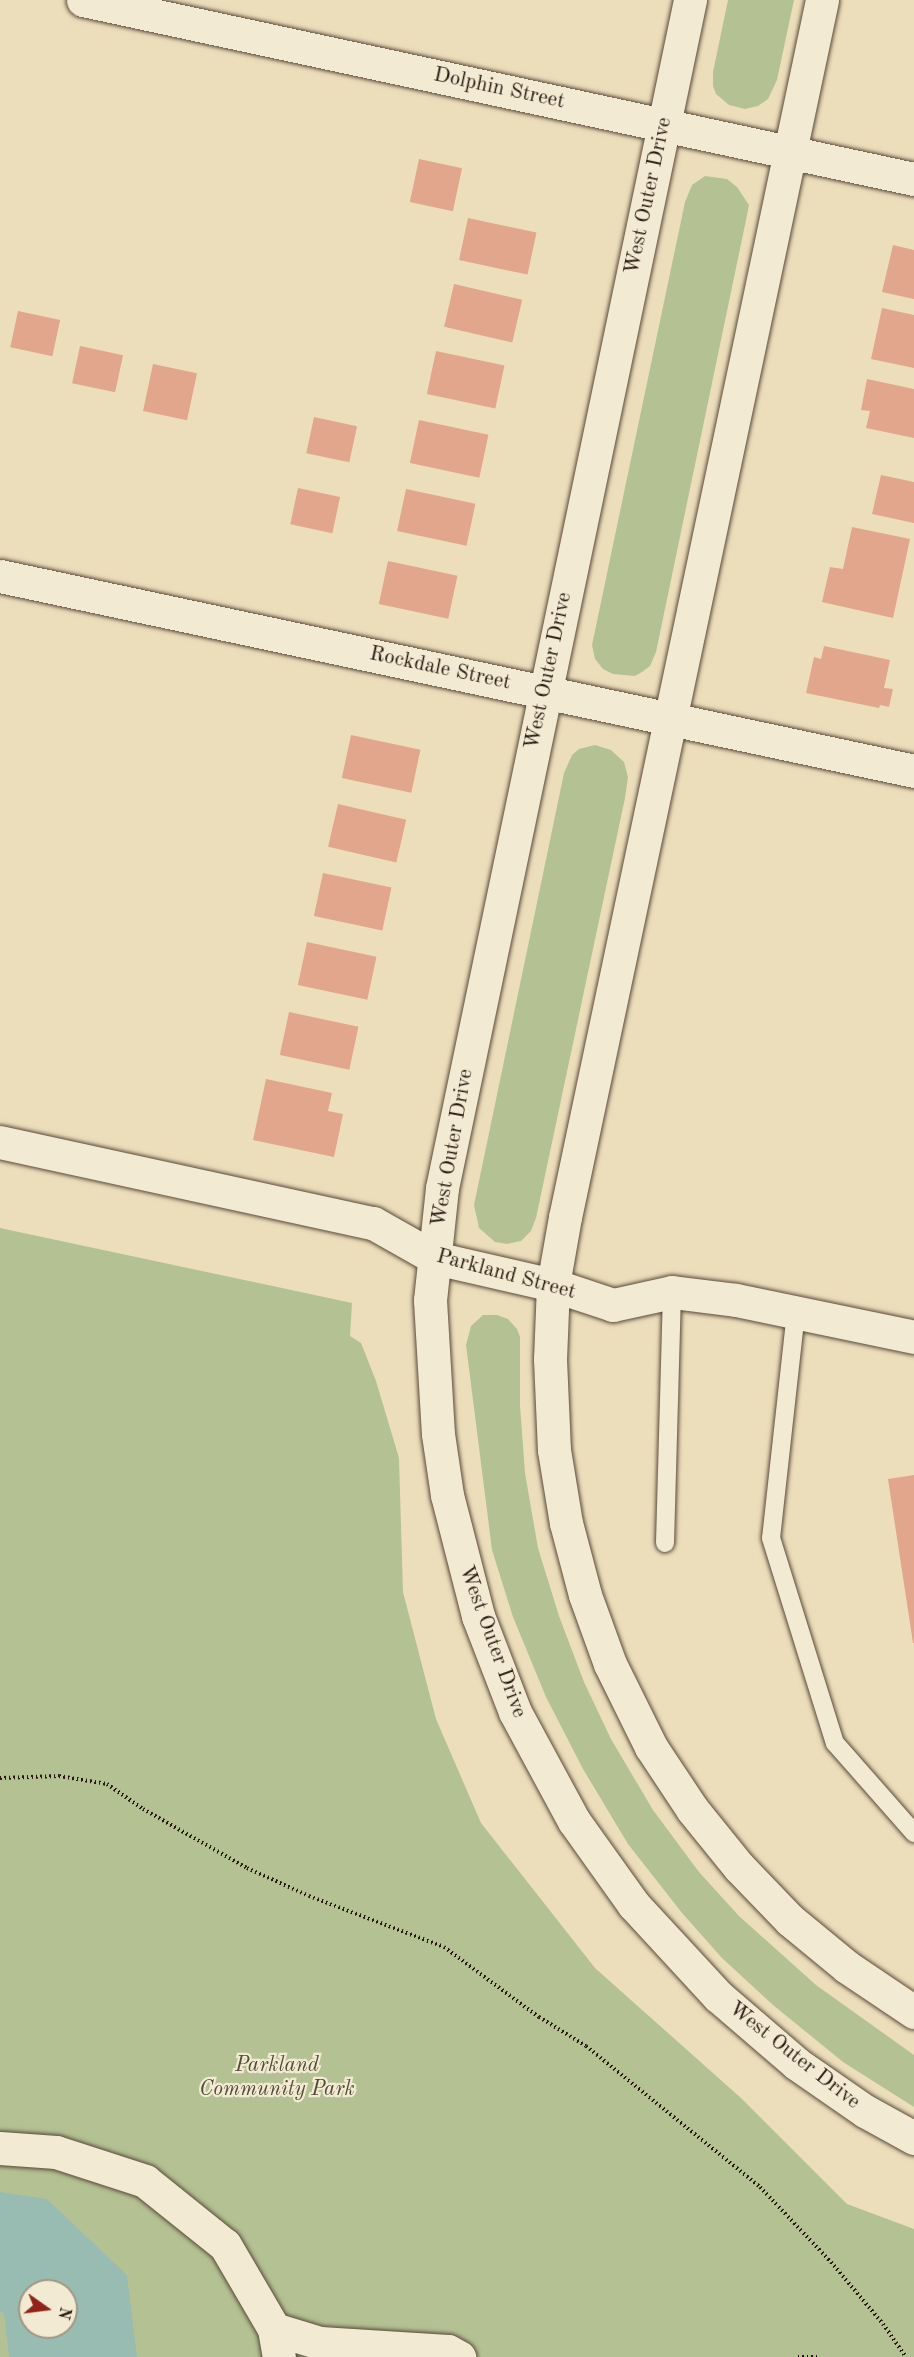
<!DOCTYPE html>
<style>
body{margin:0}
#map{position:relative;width:914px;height:2357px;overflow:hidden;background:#eddebb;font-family:"Old Standard TT",serif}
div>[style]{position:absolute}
.green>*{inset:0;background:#b4c293}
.water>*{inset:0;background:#99bcb2}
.building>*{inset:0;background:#e1a68b;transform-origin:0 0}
.path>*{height:4px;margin-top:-2px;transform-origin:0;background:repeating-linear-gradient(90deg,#28180f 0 1.5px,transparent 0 4.5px)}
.roads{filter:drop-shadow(0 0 2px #594a3a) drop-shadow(0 0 2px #594a3a)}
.service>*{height:18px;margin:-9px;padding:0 9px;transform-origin:9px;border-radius:9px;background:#f3ead3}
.minor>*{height:33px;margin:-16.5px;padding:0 16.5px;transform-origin:16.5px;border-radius:16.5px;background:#f3ead3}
.secondary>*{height:33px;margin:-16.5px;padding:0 16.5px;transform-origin:16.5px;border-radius:16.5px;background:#f3ead3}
span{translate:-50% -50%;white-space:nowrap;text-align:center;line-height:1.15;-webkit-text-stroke:4.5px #f3ead3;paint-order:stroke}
.street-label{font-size:21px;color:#28180f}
.park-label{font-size:21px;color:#524b37;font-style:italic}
.north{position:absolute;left:18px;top:2279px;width:60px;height:60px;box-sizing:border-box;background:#f3ead3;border:2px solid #a29685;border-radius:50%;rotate:104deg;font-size:16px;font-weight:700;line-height:24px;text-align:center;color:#28180f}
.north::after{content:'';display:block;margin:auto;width:21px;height:27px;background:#8f2418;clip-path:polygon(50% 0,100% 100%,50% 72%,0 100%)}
</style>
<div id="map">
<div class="green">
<div style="clip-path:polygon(728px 0,794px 0,777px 80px,768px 99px,758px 106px,745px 109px,729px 105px,716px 94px,713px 86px,713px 72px)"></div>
<div style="clip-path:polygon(705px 176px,727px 179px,737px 187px,749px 205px,746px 220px,656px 652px,650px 666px,642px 672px,635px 676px,613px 674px,603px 669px,595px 659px,592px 645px,685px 202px,692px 185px)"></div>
<div style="clip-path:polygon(595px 745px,611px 750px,624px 762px,628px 777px,625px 798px,536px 1218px,531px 1231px,521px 1241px,507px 1244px,495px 1242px,479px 1228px,474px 1205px,564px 773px,572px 755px,579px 749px)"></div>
<div style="clip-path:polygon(evenodd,0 1228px,352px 1303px,350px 1336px,361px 1343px,376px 1381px,399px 1458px,403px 1592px,436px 1719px,481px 1823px,595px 1968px,741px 2098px,847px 2204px,914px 2229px,914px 2357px,0 2357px,0 1228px,30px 2291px,66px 2291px,66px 2327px,30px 2327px,30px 2291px)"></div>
<div style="clip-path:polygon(483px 1315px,497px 1315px,508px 1319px,517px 1329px,520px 1337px,520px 1405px,525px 1473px,538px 1548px,559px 1616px,584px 1682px,611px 1739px,653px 1810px,699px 1872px,739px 1916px,816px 1985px,914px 2055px,914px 2107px,843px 2062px,773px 2005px,722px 1958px,682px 1913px,628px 1844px,583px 1769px,546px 1697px,513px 1617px,492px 1550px,466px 1345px,471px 1326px)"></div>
</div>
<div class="water">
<div style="clip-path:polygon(evenodd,0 2192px,47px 2199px,127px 2275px,137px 2357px,9px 2357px,4px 2314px,0 2311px,0 2192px,30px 2291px,66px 2291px,66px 2327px,30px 2327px,30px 2291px)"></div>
</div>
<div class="building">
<div style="left:419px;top:159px;width:44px;height:44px;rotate:12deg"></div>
<div style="left:468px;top:218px;width:70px;height:43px;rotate:12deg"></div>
<div style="clip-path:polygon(893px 245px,914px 250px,914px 299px,882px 292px)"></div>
<div style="left:454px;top:284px;width:70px;height:44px;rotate:13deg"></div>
<div style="clip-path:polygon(882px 308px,914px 315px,914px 368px,871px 359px)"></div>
<div style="left:18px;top:311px;width:43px;height:37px;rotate:12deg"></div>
<div style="left:80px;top:346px;width:44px;height:38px;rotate:12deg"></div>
<div style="left:436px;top:351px;width:70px;height:44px;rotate:12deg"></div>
<div style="left:153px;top:364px;width:45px;height:48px;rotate:12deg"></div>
<div style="clip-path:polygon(867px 379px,914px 389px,914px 438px,866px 428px,870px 411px,861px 410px)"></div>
<div style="left:314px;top:417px;width:44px;height:37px;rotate:12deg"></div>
<div style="left:419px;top:420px;width:71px;height:44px;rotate:12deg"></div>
<div style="clip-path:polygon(881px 475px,914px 482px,914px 523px,872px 514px)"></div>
<div style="left:298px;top:488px;width:43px;height:37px;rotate:12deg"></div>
<div style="left:406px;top:489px;width:71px;height:43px;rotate:12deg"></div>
<div style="clip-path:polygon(852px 527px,910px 539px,893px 618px,822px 602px,830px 567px,843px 569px)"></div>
<div style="left:388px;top:561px;width:71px;height:44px;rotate:12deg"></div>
<div style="clip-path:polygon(824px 646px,890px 660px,884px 688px,893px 689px,889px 707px,880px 705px,879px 708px,806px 693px,814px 657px,821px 659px)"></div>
<div style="left:351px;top:735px;width:71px;height:44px;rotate:12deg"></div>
<div style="left:338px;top:804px;width:70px;height:44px;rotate:13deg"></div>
<div style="left:323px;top:873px;width:70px;height:44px;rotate:12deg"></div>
<div style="left:307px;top:942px;width:71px;height:44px;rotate:12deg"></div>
<div style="left:289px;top:1012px;width:71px;height:44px;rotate:12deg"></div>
<div style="clip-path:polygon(266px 1079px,332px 1093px,328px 1111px,343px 1114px,334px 1157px,253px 1140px)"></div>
<div style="clip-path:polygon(914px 1475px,914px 1643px,913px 1643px,888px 1479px)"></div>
</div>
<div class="path">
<div style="left:0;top:1778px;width:59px;rotate:-1.9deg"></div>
<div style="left:59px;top:1776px;width:49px;rotate:9.5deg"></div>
<div style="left:107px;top:1784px;width:44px;rotate:34.8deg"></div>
<div style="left:143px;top:1809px;width:120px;rotate:29.6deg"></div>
<div style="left:247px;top:1868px;width:68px;rotate:24.3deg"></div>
<div style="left:309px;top:1896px;width:144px;rotate:20.7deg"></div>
<div style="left:444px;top:1947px;width:118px;rotate:36.4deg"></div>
<div style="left:539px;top:2017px;width:55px;rotate:31.7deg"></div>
<div style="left:586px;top:2046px;width:224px;rotate:39deg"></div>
<div style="left:760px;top:2187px;width:103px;rotate:46.6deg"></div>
<div style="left:831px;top:2262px;width:81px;rotate:50deg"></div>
<div style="left:883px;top:2324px;width:40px;rotate:55.1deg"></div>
<div style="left:798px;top:2357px;width:19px"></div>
</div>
<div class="roads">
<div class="service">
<div style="left:796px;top:1312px;width:227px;rotate:96.3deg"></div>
<div style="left:771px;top:1538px;width:215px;rotate:72.7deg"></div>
<div style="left:835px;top:1743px;width:120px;rotate:48.7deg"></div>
<div style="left:665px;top:1543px;width:251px;rotate:-88.4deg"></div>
</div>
<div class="minor">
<div style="left:83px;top:0;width:850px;rotate:12.16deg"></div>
<div style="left:0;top:576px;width:935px;rotate:12.04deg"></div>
<div style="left:0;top:1142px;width:382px;rotate:12.3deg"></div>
<div style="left:373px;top:1223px;width:71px;rotate:29.4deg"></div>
<div style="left:435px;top:1258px;width:121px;rotate:12.9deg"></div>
<div style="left:553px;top:1285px;width:63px;rotate:18.4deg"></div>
<div style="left:613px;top:1305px;width:60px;rotate:-12.4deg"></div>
<div style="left:672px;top:1292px;width:64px;rotate:7.1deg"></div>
<div style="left:736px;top:1300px;width:182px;rotate:11.7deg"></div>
<div style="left:0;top:2148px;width:56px;rotate:4.1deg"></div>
<div style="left:56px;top:2152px;width:94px;rotate:18deg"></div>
<div style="left:145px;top:2181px;width:102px;rotate:38.7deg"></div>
<div style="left:225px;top:2245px;width:97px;rotate:59.7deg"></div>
<div style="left:274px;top:2329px;width:28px;rotate:80deg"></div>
<div style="left:274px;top:2329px;width:48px;rotate:16.9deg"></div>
<div style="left:320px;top:2343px;width:128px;rotate:3.6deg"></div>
<div style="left:448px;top:2351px;width:13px;rotate:29deg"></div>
</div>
<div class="secondary">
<div style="left:690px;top:0;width:1214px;rotate:101.79deg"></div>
<div style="left:442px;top:1188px;width:113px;rotate:96.1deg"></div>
<div style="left:430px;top:1300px;width:134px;rotate:86.6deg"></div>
<div style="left:438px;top:1434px;width:62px;rotate:81.6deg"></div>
<div style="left:447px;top:1495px;width:125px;rotate:75.6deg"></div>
<div style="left:478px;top:1616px;width:103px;rotate:68.9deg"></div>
<div style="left:515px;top:1712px;width:124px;rotate:61.6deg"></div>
<div style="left:574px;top:1821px;width:103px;rotate:54.5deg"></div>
<div style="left:634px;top:1905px;width:124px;rotate:47.3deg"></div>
<div style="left:718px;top:1996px;width:104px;rotate:40.7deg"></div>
<div style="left:797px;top:2064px;width:83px;rotate:34.7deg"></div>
<div style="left:865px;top:2111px;width:56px;rotate:28.9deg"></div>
<div style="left:822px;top:0;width:1244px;rotate:101.92deg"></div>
<div style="left:565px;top:1217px;width:69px;rotate:100deg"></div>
<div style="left:553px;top:1285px;width:74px;rotate:92.3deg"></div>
<div style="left:550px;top:1359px;width:91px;rotate:87.5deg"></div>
<div style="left:554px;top:1450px;width:74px;rotate:80.7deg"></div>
<div style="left:566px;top:1523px;width:74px;rotate:75.2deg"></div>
<div style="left:585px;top:1595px;width:73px;rotate:70.1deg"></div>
<div style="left:610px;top:1664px;width:93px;rotate:63.7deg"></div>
<div style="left:651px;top:1747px;width:74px;rotate:56.5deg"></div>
<div style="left:692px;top:1809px;width:75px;rotate:51deg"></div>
<div style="left:739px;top:1867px;width:74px;rotate:46.1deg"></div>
<div style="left:790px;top:1920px;width:74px;rotate:39.5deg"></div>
<div style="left:847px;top:1967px;width:81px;rotate:33.9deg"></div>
</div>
</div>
<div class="street-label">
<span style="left:499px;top:89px;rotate:12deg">Dolphin Street</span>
<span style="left:649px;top:196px;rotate:-78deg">West Outer Drive</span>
<span style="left:440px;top:669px;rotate:12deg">Rockdale Street</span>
<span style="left:549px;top:671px;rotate:-78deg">West Outer Drive</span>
<span style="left:453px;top:1148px;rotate:-80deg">West Outer Drive</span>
<span style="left:506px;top:1275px;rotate:15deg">Parkland Street</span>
<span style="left:492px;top:1642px;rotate:70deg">West Outer Drive</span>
<span style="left:794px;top:2056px;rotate:38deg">West Outer Drive</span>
</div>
<div class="park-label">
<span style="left:277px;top:2078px">Parkland<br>Community Park</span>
</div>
<div class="north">N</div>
</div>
